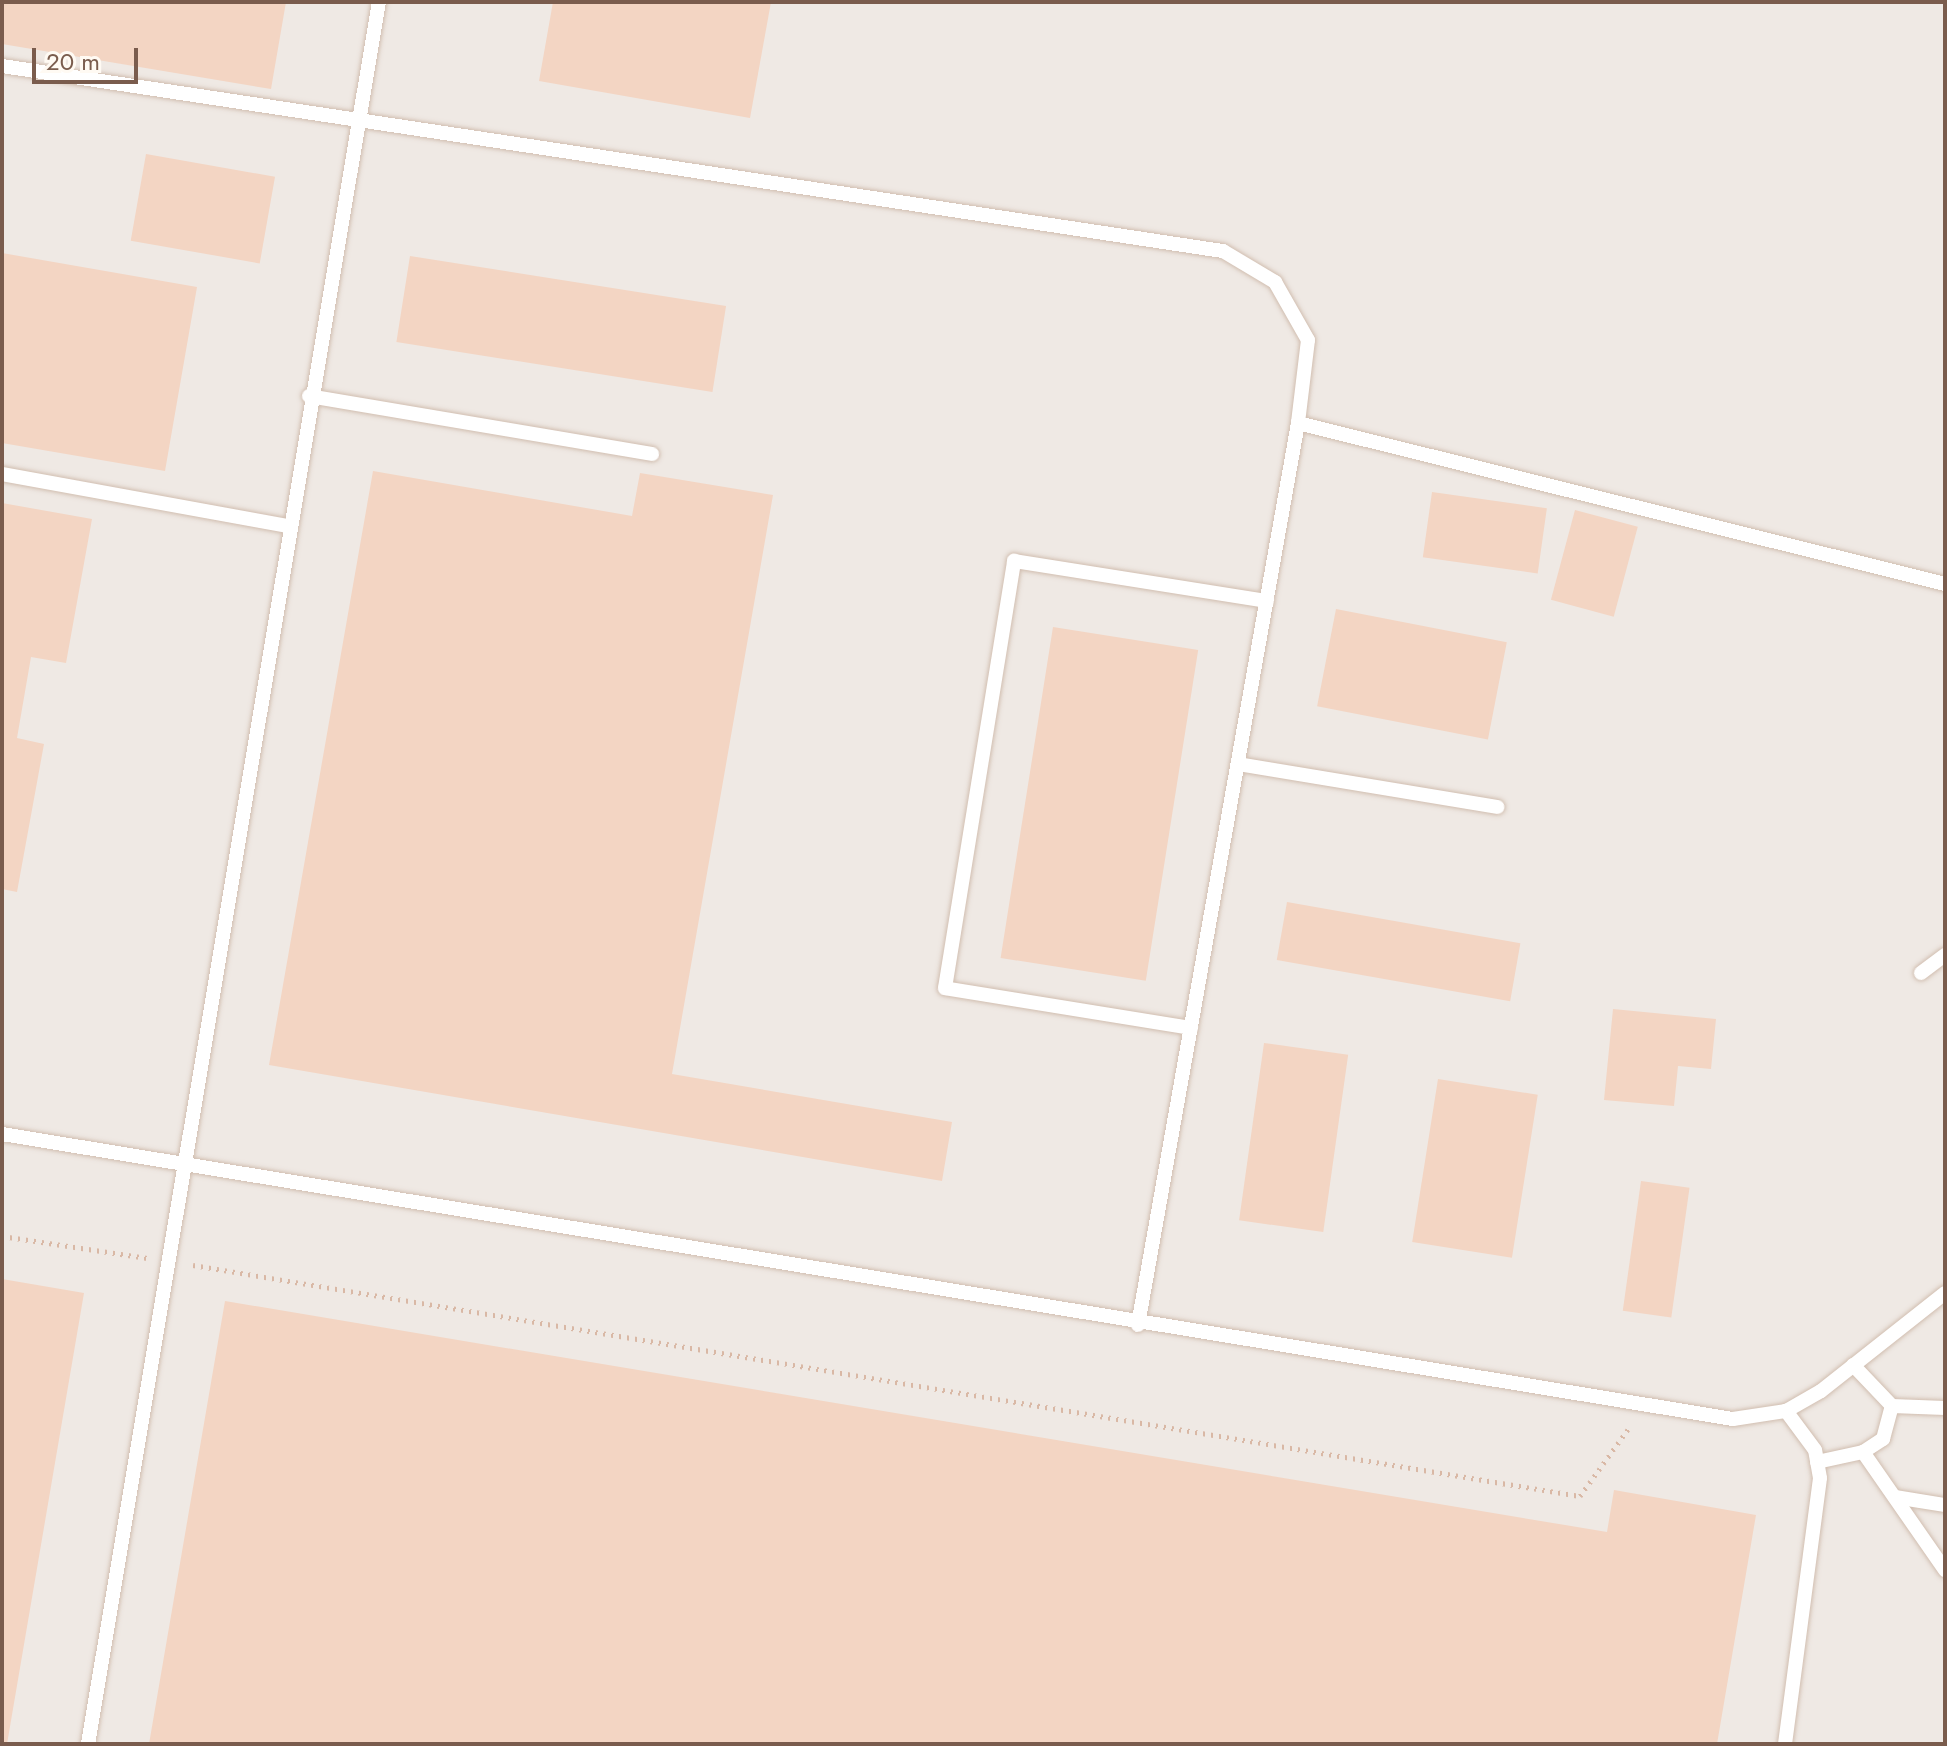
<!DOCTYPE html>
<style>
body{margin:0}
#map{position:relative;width:1947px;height:1746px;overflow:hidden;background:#fdf6ec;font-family:Jost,sans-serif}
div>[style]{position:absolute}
.industrial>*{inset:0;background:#efe9e4;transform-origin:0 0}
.building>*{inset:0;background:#f3d5c3;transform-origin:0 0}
.path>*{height:5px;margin-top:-2.5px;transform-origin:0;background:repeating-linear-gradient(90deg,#d9b8a5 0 2px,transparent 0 8px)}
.roads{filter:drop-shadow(0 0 2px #d1beb0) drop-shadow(0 0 2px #d1beb0)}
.lane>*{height:14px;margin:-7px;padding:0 7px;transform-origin:7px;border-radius:7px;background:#fff}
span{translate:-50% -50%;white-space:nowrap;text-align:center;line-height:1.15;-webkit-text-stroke:6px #fffaf3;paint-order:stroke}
.frame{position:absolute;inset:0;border:4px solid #7a5c4d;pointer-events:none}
.scale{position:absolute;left:32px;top:48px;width:106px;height:36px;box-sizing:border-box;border:4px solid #7a5c4d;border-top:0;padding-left:10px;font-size:24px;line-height:28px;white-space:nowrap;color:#7a5c4d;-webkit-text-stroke:6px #fffaf3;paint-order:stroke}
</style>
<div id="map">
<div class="industrial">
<div style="left:2px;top:2px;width:1943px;height:1742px"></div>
</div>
<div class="building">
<div style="clip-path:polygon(2px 2px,286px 2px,271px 89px,2px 44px)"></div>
<div style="clip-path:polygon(553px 2px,771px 2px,750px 118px,539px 81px)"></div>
<div style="left:146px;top:154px;width:131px;height:88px;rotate:10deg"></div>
<div style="clip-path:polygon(2px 253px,197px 287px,165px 471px,2px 443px)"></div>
<div style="left:410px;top:256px;width:320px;height:87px;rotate:9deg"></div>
<div style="clip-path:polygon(373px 471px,632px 516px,640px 473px,773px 495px,672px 1074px,952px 1122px,942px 1181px,269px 1065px)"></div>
<div style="left:1432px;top:492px;width:116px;height:66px;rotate:8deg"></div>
<div style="clip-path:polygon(2px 503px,92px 519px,66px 663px,31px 657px,17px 738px,44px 744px,17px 892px,2px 889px)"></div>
<div style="left:1575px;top:510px;width:65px;height:93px;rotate:15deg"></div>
<div style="left:1336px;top:609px;width:174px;height:99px;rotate:11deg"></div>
<div style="left:1053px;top:627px;width:147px;height:335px;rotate:9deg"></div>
<div style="left:1287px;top:902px;width:237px;height:59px;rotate:10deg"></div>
<div style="clip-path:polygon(1613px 1009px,1716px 1019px,1711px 1069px,1678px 1066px,1674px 1106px,1604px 1100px)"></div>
<div style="left:1264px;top:1043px;width:85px;height:179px;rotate:8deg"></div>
<div style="left:1438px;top:1079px;width:101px;height:165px;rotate:9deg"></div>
<div style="left:1641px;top:1181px;width:49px;height:131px;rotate:8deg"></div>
<div style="clip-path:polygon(2px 1279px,84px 1293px,7px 1744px,2px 1744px)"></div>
<div style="clip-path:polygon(225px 1301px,1607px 1532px,1614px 1490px,1756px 1515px,1717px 1744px,149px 1744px)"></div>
</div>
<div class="path">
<div style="left:2px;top:1236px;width:147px;rotate:8.6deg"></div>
<div style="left:193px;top:1265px;width:1406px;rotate:9.46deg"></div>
<div style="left:1580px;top:1496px;width:87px;rotate:-54.3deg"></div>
</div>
<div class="roads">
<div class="lane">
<div style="left:2px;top:66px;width:1235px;rotate:8.62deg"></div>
<div style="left:1223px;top:251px;width:61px;rotate:30.8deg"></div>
<div style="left:1275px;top:282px;width:67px;rotate:60.4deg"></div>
<div style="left:1308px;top:340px;width:84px;rotate:96.9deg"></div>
<div style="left:1298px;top:423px;width:916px;rotate:100.06deg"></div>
<div style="left:309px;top:396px;width:348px;rotate:9.6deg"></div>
<div style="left:1298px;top:423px;width:667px;rotate:13.97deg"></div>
<div style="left:2px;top:474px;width:291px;rotate:10.3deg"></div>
<div style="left:1238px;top:764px;width:263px;rotate:9.4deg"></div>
<div style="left:1921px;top:973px;width:30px;rotate:-37deg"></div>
<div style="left:1191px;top:1028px;width:249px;rotate:-170.8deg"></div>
<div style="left:945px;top:988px;width:433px;rotate:-80.8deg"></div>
<div style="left:1014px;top:561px;width:256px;rotate:9deg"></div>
<div style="left:2px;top:1134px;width:1754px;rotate:9.35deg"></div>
<div style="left:1733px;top:1419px;width:54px;rotate:-8.6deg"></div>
<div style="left:1786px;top:1411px;width:40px;rotate:-29.7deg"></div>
<div style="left:1821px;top:1391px;width:158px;rotate:-38.3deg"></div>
<div style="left:1853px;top:1365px;width:57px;rotate:46.4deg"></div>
<div style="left:1892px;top:1406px;width:53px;rotate:2.2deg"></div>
<div style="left:1863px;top:1452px;width:24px;rotate:-33deg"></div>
<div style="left:1883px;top:1439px;width:34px;rotate:-75deg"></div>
<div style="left:1817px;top:1462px;width:47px;rotate:-12.3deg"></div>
<div style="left:1863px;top:1452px;width:144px;rotate:55.2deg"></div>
<div style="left:1895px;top:1497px;width:51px;rotate:9.1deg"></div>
<div style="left:88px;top:1744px;width:1766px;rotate:-80.52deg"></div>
<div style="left:1785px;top:1744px;width:268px;rotate:-82.5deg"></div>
<div style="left:1820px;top:1478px;width:28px;rotate:-100deg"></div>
<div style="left:1815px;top:1450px;width:49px;rotate:-126.6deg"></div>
</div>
</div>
<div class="frame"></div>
<div class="scale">20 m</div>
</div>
